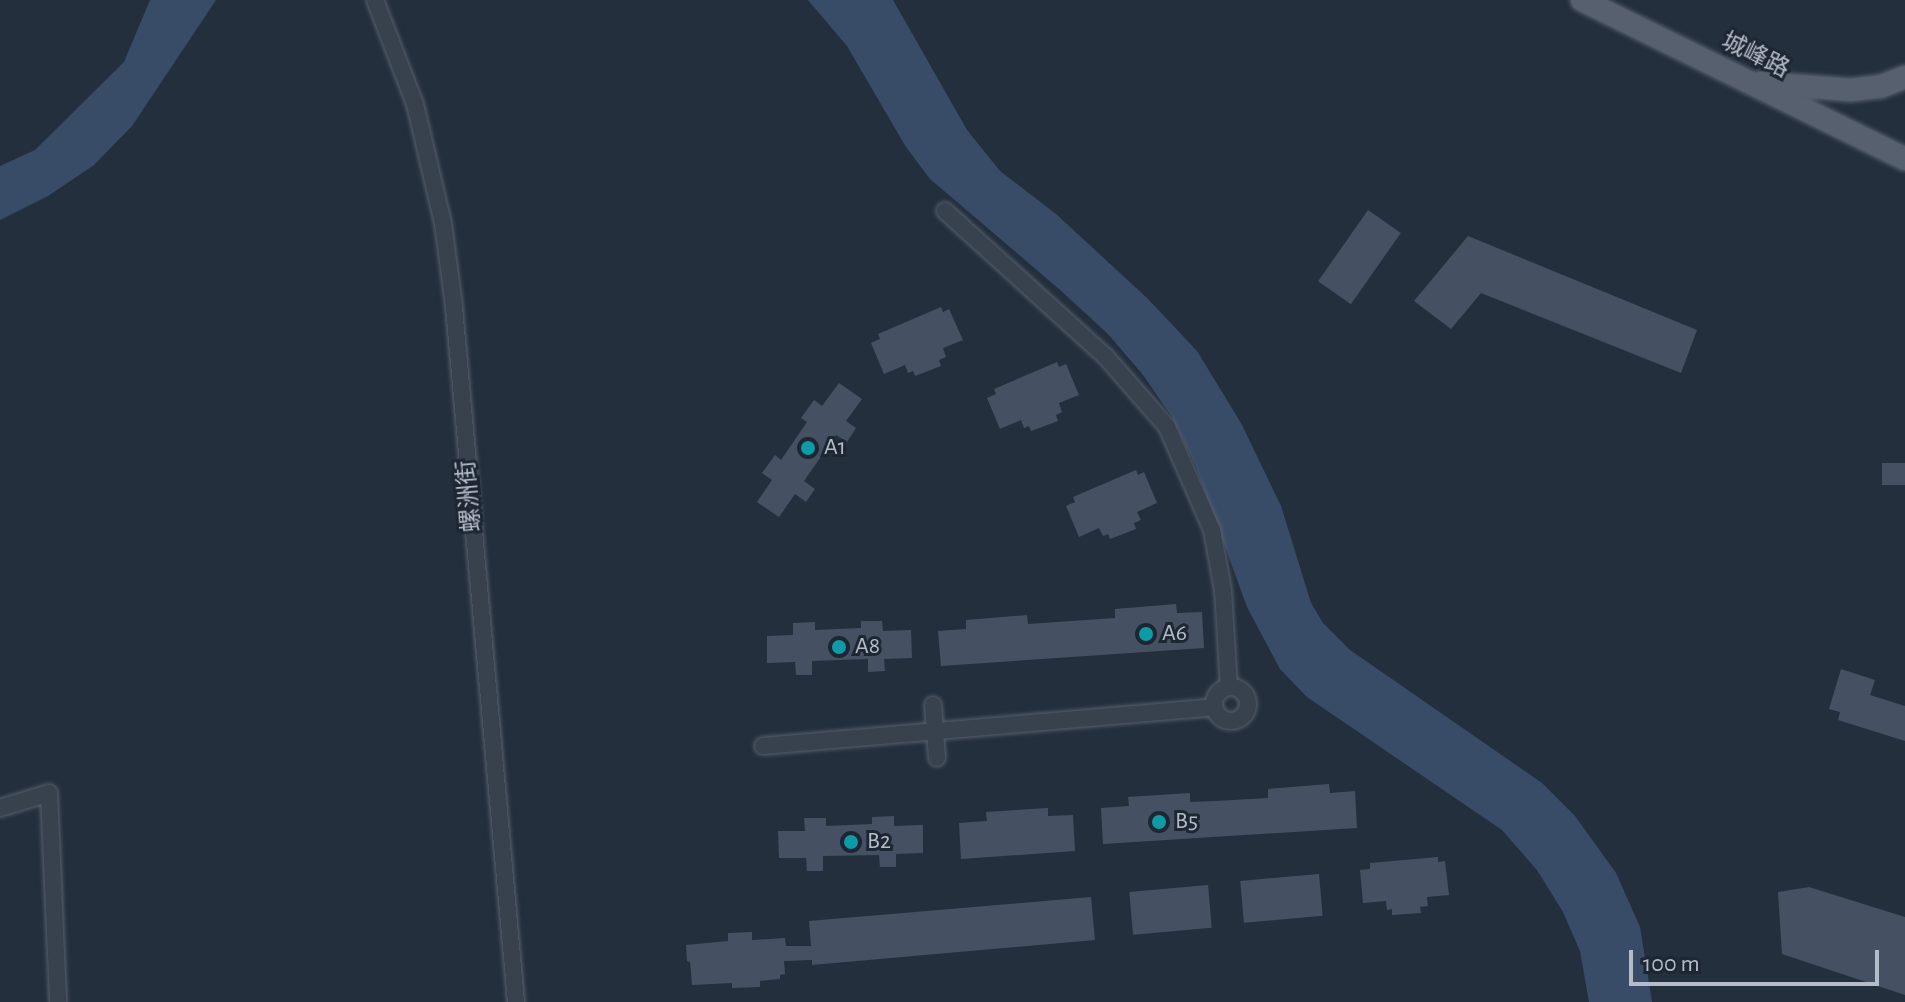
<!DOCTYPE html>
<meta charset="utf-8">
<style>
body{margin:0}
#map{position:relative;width:1905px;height:1002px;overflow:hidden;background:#242f3e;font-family:"Alegreya Sans","Noto Sans SC",sans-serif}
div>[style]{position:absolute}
.water>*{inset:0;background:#394c67}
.building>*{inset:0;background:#455162;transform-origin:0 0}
.roads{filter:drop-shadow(0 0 2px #565f6c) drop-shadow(0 0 2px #565f6c)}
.minor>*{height:16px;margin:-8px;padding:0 8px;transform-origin:8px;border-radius:8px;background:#38414e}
.minor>.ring{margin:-8px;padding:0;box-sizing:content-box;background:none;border:16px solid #38414e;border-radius:50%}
.major>*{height:22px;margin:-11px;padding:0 11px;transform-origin:11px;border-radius:11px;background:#56606e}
.dots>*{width:22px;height:22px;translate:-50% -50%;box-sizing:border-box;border:4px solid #1d2633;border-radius:50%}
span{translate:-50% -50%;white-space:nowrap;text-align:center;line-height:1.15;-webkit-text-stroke:6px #1d2633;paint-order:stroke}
.street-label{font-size:24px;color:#b4bcc9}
.poi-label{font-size:24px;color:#b4bcc9}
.left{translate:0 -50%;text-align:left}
.scale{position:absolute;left:1629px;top:950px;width:250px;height:36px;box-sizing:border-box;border:4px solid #b4bcc9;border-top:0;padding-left:10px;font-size:24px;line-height:28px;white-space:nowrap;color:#b4bcc9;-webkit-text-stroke:6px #1d2633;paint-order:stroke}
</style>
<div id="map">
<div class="water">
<div style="clip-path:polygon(150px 0,216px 0,132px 126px,94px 165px,48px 196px,0 220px,0 166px,35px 150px,124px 62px)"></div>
<div style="clip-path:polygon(808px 0,893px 0,967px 130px,1000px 171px,1056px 214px,1147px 298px,1197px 351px,1241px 423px,1281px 506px,1311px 603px,1323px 623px,1350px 650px,1542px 783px,1575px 816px,1616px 873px,1640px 927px,1652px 1002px,1589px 1002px,1580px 951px,1563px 912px,1537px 870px,1502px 830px,1307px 697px,1280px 669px,1247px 607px,1196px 467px,1172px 417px,1143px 375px,1108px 334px,1059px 289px,930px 179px,906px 147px,847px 46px)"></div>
</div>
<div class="building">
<div style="left:1368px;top:210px;width:40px;height:87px;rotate:35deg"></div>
<div style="clip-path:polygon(1468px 236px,1697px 330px,1681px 373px,1481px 293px,1451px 329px,1414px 301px)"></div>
<div style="clip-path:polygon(941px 307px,943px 312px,949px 309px,963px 340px,943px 348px,946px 357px,939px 360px,941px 366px,915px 376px,913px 371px,908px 373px,905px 365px,884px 374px,871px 343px,880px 339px,878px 334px)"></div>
<div style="clip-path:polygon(1057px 362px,1059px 367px,1066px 364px,1079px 395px,1059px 403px,1062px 412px,1056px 415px,1058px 421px,1031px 431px,1029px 426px,1024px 428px,1021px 420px,1000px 429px,987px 398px,996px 394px,994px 389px)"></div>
<div style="clip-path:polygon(839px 383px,862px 399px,846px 421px,856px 428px,847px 442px,836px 435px,804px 481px,815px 489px,806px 502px,795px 494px,779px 517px,757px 502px,772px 480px,762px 473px,775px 455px,781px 460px,807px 422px,801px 418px,814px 400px,822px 406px)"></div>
<div style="left:1905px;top:463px;width:22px;height:23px;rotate:90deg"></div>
<div style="clip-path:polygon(1136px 470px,1138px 475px,1144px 472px,1157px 503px,1137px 512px,1141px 520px,1134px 523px,1136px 529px,1110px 539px,1108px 534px,1103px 536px,1099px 528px,1079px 537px,1066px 506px,1075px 502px,1073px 497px)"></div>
<div style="clip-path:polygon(1176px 604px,1177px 613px,1202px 612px,1204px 648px,941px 666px,938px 631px,966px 629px,966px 620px,1027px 615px,1028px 624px,1115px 618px,1115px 609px)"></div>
<div style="clip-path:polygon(861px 621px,882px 621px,883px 631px,911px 630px,912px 658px,884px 659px,885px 671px,868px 672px,868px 659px,812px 661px,812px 675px,796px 675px,795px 662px,767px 663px,767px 636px,793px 635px,793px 623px,815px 622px,815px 630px,861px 628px)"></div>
<div style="clip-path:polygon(1841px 669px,1875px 680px,1870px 695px,1905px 706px,1905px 741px,1838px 720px,1840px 712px,1829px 709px)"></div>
<div style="clip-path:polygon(1329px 784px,1330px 793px,1355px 791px,1357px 828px,1103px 844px,1101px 808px,1129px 806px,1128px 797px,1190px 793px,1190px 802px,1216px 801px,1268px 798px,1268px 789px)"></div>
<div style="clip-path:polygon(1048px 808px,1048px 816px,1073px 815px,1075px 851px,961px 859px,959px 823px,987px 821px,986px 812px)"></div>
<div style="clip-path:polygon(894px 816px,894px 826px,923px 825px,923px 853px,896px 854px,896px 867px,880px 867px,879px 855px,823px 856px,823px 871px,807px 871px,806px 858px,779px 858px,778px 831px,805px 831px,804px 818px,826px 818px,826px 826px,872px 824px,872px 817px)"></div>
<div style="clip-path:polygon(1438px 857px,1438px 862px,1445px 861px,1449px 895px,1427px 897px,1428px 906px,1420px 907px,1421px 913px,1392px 915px,1392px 909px,1387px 910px,1386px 901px,1363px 903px,1360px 870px,1370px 869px,1370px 863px)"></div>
<div style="left:1319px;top:874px;width:42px;height:79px;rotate:85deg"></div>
<div style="left:1208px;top:885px;width:43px;height:79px;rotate:85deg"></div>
<div style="clip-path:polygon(1809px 887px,1905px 917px,1905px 995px,1782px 954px,1778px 892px)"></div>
<div style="clip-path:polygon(1091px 897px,1095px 940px,812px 965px,812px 960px,784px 961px,785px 974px,780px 975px,780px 979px,760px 981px,760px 987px,732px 988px,732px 983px,692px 985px,690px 962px,687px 961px,686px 945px,728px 941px,728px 933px,752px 932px,752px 940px,785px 938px,786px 946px,811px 946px,809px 921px)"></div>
</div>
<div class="roads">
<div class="minor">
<div style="left:375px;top:0;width:111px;rotate:69deg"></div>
<div style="left:415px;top:104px;width:122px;rotate:76.8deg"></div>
<div style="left:443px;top:223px;width:85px;rotate:82.5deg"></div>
<div style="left:454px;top:307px;width:698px;rotate:84.9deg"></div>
<div style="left:945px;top:211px;width:217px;rotate:42.2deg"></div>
<div style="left:1106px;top:357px;width:93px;rotate:48.9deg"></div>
<div style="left:1167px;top:427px;width:112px;rotate:66.4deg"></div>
<div style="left:1212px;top:530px;width:61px;rotate:79.6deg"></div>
<div style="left:1223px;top:590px;width:97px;rotate:86.5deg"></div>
<div class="ring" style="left:1214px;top:687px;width:18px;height:18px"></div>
<div style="left:933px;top:705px;width:53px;rotate:85.7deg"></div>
<div style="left:763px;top:746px;width:453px;rotate:-4.9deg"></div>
<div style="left:0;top:808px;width:51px;rotate:-17deg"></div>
<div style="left:49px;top:793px;width:209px;rotate:87.5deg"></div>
</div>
<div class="major">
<div style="left:1582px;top:0;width:360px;rotate:26.2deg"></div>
<div style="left:1760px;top:83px;width:91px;rotate:4.4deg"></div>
<div style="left:1851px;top:90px;width:31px;rotate:-7deg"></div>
<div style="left:1882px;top:86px;width:25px;rotate:-21deg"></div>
</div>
</div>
<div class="dots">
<div style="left:808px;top:448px;background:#0f9aa8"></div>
<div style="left:1146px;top:634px;background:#0f9aa8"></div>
<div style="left:839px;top:647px;background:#0f9aa8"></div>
<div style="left:1159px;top:822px;background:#0f9aa8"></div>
<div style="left:851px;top:842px;background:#0f9aa8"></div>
</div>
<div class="street-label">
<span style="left:1755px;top:56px;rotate:26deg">城峰路</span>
<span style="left:470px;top:496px;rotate:-95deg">螺洲街</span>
</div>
<div class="poi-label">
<span class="left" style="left:824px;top:448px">A1</span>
<span class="left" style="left:1162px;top:634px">A6</span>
<span class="left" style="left:855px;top:647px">A8</span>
<span class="left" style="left:1175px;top:822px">B5</span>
<span class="left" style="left:867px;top:842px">B2</span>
</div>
<div class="scale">100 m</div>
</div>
